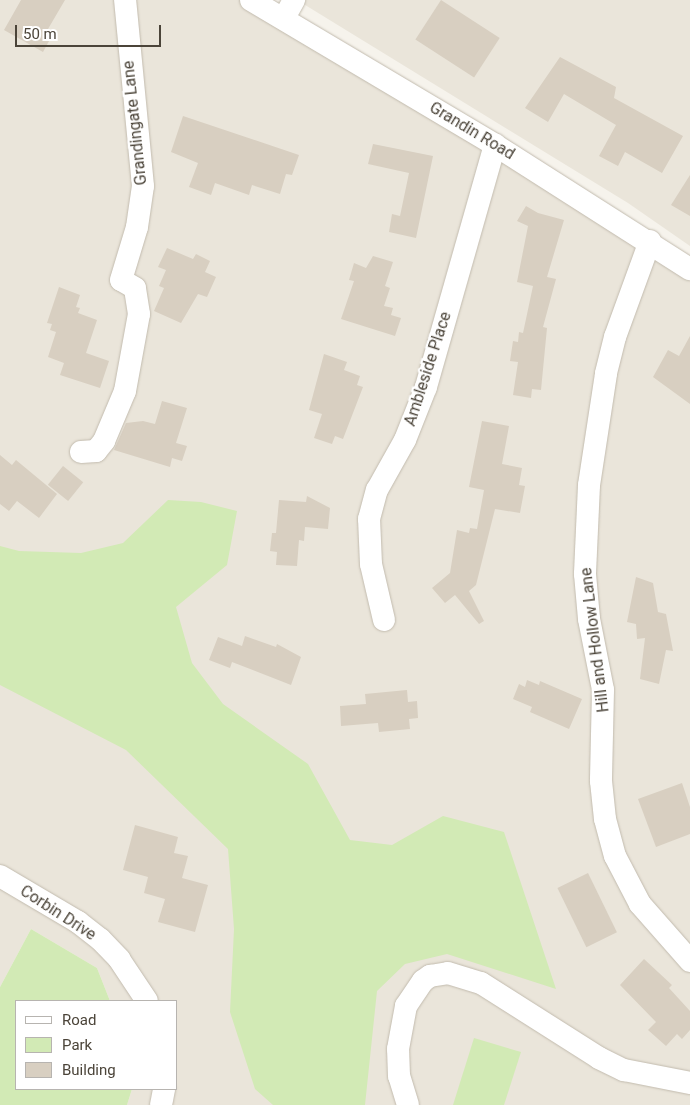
<!DOCTYPE html>
<style>
body{margin:0}
#map{position:relative;width:690px;height:1105px;overflow:hidden;background:#f6f3ec;font-family:Roboto,sans-serif}
div>[style]{position:absolute}
.residential>*{inset:0;background:#eae5da}
.green>*{inset:0;background:#d2eab5}
.building>*{inset:0;background:#d8cfc1;transform-origin:0 0}
.roads{filter:drop-shadow(0 0 1px #c2bbae) drop-shadow(0 0 1px #c2bbae)}
.minor>*{height:22px;margin:-11px;padding:0 11px;transform-origin:11px;border-radius:11px;background:#fff}
span{translate:-50% -50%;white-space:nowrap;text-align:center;line-height:1.15;-webkit-text-stroke:4.5px #fff;paint-order:stroke}
.street-label{font-size:16px;color:#4b4439}
.legend{position:absolute;left:15px;top:1000px;width:162px;height:90px;box-sizing:border-box;background:#fff;border:1px solid #b7b4b0;margin:0;padding:6px 9px;list-style:none;font-size:15px;color:#4b4439}
.legend li{display:flex;align-items:center;gap:10px;height:25px}
.legend b{width:25px;border:1px solid #b7b4b0}
.scale{position:absolute;left:15px;top:25px;width:146px;height:22px;box-sizing:border-box;border:2px solid #4b4439;border-top:0;padding-left:6px;font-size:15px;line-height:18px;white-space:nowrap;color:#4b4439;-webkit-text-stroke:4px #fff;paint-order:stroke}
</style>
<div id="map">
<div class="residential">
<div style="clip-path:polygon(0 0,251px 0,690px 269px,690px 1105px,127px 1105px,132px 1089px,176px 1089px,176px 1001px,110px 1001px,97px 968px,31px 929px,0 987px)"></div>
<div style="clip-path:polygon(297px 0,690px 0,690px 246px,628px 203px)"></div>
</div>
<div class="green">
<div style="clip-path:polygon(168px 500px,201px 502px,237px 511px,227px 565px,176px 607px,192px 663px,223px 704px,308px 764px,350px 840px,392px 845px,443px 816px,504px 832px,556px 989px,447px 954px,405px 964px,377px 991px,365px 1105px,273px 1105px,255px 1089px,230px 1012px,234px 929px,228px 849px,126px 750px,0 685px,0 546px,19px 551px,81px 553px,123px 543px)"></div>
<div style="clip-path:polygon(31px 929px,97px 968px,110px 1001px,16px 1001px,16px 1089px,132px 1089px,127px 1105px,0 1105px,0 987px)"></div>
<div style="clip-path:polygon(474px 1038px,521px 1052px,504px 1105px,453px 1105px)"></div>
</div>
<div class="building">
<div style="clip-path:polygon(21px 0,65px 0,48px 29px,54px 32px,43px 52px,4px 30px)"></div>
<div style="left:441px;top:0;width:70px;height:47px;rotate:33deg"></div>
<div style="clip-path:polygon(560px 57px,616px 87px,614px 98px,683px 136px,662px 173px,625px 152px,618px 166px,599px 156px,616px 125px,564px 94px,548px 122px,525px 108px)"></div>
<div style="clip-path:polygon(183px 116px,299px 155px,292px 175px,286px 174px,280px 194px,252px 185px,249px 195px,215px 183px,211px 195px,189px 187px,198px 163px,171px 152px)"></div>
<div style="clip-path:polygon(373px 144px,433px 156px,416px 238px,389px 232px,392px 214px,400px 216px,409px 173px,368px 164px)"></div>
<div style="clip-path:polygon(690px 175px,690px 216px,671px 205px)"></div>
<div style="clip-path:polygon(526px 206px,538px 213px,564px 220px,547px 277px,556px 279px,543px 327px,547px 328px,541px 390px,532px 389px,531px 398px,513px 395px,518px 362px,510px 361px,513px 341px,518px 342px,519px 332px,523px 333px,533px 286px,517px 282px,528px 226px,517px 221px)"></div>
<div style="clip-path:polygon(167px 248px,193px 259px,196px 254px,210px 261px,205px 272px,216px 277px,207px 297px,198px 294px,181px 323px,154px 311px,164px 288px,159px 286px,166px 270px,158px 267px)"></div>
<div style="clip-path:polygon(373px 256px,393px 262px,385px 286px,390px 288px,384px 306px,393px 308px,391px 315px,401px 318px,395px 336px,341px 319px,354px 281px,349px 280px,354px 263px,366px 268px)"></div>
<div style="clip-path:polygon(59px 287px,80px 295px,76px 307px,80px 308px,78px 313px,97px 320px,86px 353px,109px 361px,100px 388px,60px 375px,64px 363px,48px 357px,56px 332px,50px 330px,52px 324px,47px 323px)"></div>
<div style="clip-path:polygon(690px 336px,690px 404px,653px 377px,668px 350px,679px 356px)"></div>
<div style="clip-path:polygon(324px 354px,347px 362px,344px 370px,360px 376px,357px 385px,363px 387px,343px 439px,335px 436px,332px 444px,314px 438px,322px 414px,309px 410px)"></div>
<div style="clip-path:polygon(162px 401px,187px 408px,176px 443px,187px 446px,182px 461px,172px 458px,170px 467px,114px 450px,126px 423px,143px 421px,155px 424px)"></div>
<div style="clip-path:polygon(482px 421px,509px 426px,502px 464px,522px 468px,519px 485px,525px 486px,520px 513px,495px 509px,476px 585px,469px 591px,484px 621px,479px 624px,455px 595px,445px 603px,432px 588px,450px 573px,457px 530px,469px 533px,470px 528px,477px 529px,484px 490px,469px 487px)"></div>
<div style="clip-path:polygon(0 455px,12px 465px,16px 460px,57px 494px,39px 518px,17px 501px,9px 511px,0 504px)"></div>
<div style="left:63px;top:466px;width:26px;height:24px;rotate:39deg"></div>
<div style="clip-path:polygon(307px 496px,330px 508px,328px 529px,305px 527px,304px 541px,299px 540px,297px 566px,276px 565px,277px 552px,270px 551px,272px 533px,276px 533px,279px 500px,306px 502px)"></div>
<div style="clip-path:polygon(636px 577px,653px 583px,658px 612px,666px 614px,673px 651px,666px 650px,659px 684px,640px 679px,645px 638px,637px 639px,636px 624px,627px 622px)"></div>
<div style="clip-path:polygon(245px 636px,276px 647px,277px 644px,301px 657px,291px 685px,232px 662px,230px 668px,209px 660px,218px 637px,242px 646px)"></div>
<div style="clip-path:polygon(527px 680px,539px 685px,540px 681px,582px 699px,569px 729px,530px 712px,532px 707px,513px 699px,519px 684px,525px 687px)"></div>
<div style="clip-path:polygon(407px 690px,408px 702px,417px 701px,418px 718px,409px 719px,410px 729px,379px 732px,378px 723px,341px 726px,340px 706px,366px 704px,365px 694px)"></div>
<div style="clip-path:polygon(682px 783px,690px 807px,690px 834px,656px 847px,638px 799px)"></div>
<div style="clip-path:polygon(135px 825px,178px 837px,174px 853px,188px 856px,182px 878px,208px 885px,195px 932px,158px 922px,165px 899px,144px 893px,148px 877px,123px 870px)"></div>
<div style="left:588px;top:873px;width:66px;height:34px;rotate:64deg"></div>
<div style="clip-path:polygon(644px 959px,672px 985px,669px 988px,690px 1011px,690px 1030px,682px 1039px,677px 1034px,666px 1046px,648px 1030px,656px 1022px,620px 985px)"></div>
</div>
<div class="roads">
<div class="minor">
<div style="left:251px;top:0;width:284px;rotate:30.7deg"></div>
<div style="left:495px;top:145px;width:231px;rotate:32.5deg"></div>
<div style="left:284px;top:18px;width:21px;rotate:-61deg"></div>
<div style="left:650px;top:241px;width:102px;rotate:110deg"></div>
<div style="left:615px;top:337px;width:38px;rotate:104deg"></div>
<div style="left:606px;top:374px;width:112px;rotate:98.7deg"></div>
<div style="left:589px;top:485px;width:89px;rotate:92.6deg"></div>
<div style="left:585px;top:574px;width:45px;rotate:84.9deg"></div>
<div style="left:589px;top:619px;width:72px;rotate:78.8deg"></div>
<div style="left:603px;top:690px;width:91px;rotate:91.3deg"></div>
<div style="left:601px;top:781px;width:38px;rotate:84deg"></div>
<div style="left:605px;top:819px;width:38px;rotate:75deg"></div>
<div style="left:615px;top:856px;width:54px;rotate:62.5deg"></div>
<div style="left:640px;top:904px;width:76px;rotate:48.7deg"></div>
<div style="left:81px;top:452px;width:15px;rotate:-4deg"></div>
<div style="left:96px;top:451px;width:13px;rotate:-51deg"></div>
<div style="left:104px;top:441px;width:54px;rotate:-67.2deg"></div>
<div style="left:125px;top:391px;width:78px;rotate:-79.7deg"></div>
<div style="left:139px;top:314px;width:26px;rotate:-99deg"></div>
<div style="left:135px;top:288px;width:16px;rotate:-150deg"></div>
<div style="left:121px;top:280px;width:55px;rotate:-73.2deg"></div>
<div style="left:137px;top:227px;width:41px;rotate:-81.7deg"></div>
<div style="left:143px;top:186px;width:187px;rotate:-95.5deg"></div>
<div style="left:384px;top:620px;width:57px;rotate:-103.1deg"></div>
<div style="left:371px;top:564px;width:45px;rotate:-92.5deg"></div>
<div style="left:369px;top:519px;width:30px;rotate:-75deg"></div>
<div style="left:377px;top:490px;width:57px;rotate:-60.8deg"></div>
<div style="left:405px;top:440px;width:57px;rotate:-68.4deg"></div>
<div style="left:426px;top:387px;width:252px;rotate:-74.1deg"></div>
<div style="left:0;top:876px;width:91px;rotate:30.5deg"></div>
<div style="left:78px;top:922px;width:28px;rotate:38deg"></div>
<div style="left:100px;top:939px;width:28px;rotate:46deg"></div>
<div style="left:119px;top:959px;width:50px;rotate:56.3deg"></div>
<div style="left:161px;top:1105px;width:16px;rotate:-79deg"></div>
<div style="left:408px;top:1105px;width:30px;rotate:-107deg"></div>
<div style="left:399px;top:1076px;width:27px;rotate:-92deg"></div>
<div style="left:398px;top:1049px;width:44px;rotate:-79.5deg"></div>
<div style="left:406px;top:1006px;width:30px;rotate:-56deg"></div>
<div style="left:423px;top:981px;width:9px;rotate:-36deg"></div>
<div style="left:430px;top:976px;width:18px;rotate:-9deg"></div>
<div style="left:448px;top:973px;width:34px;rotate:17deg"></div>
<div style="left:481px;top:983px;width:140px;rotate:32.4deg"></div>
<div style="left:599px;top:1058px;width:28px;rotate:26deg"></div>
<div style="left:624px;top:1070px;width:67px;rotate:11.1deg"></div>
</div>
</div>
<div class="street-label">
<span style="left:135px;top:123px;rotate:-96deg">Grandingate Lane</span>
<span style="left:472px;top:131px;rotate:31deg">Grandin Road</span>
<span style="left:428px;top:369px;rotate:-72deg">Ambleside Place</span>
<span style="left:595px;top:640px;rotate:-97deg">Hill and Hollow Lane</span>
<span style="left:58px;top:913px;rotate:33deg">Corbin Drive</span>
</div>
<ul class="legend">
<li><b style="height:6px;background:#fff"></b>Road</li>
<li><b style="height:14px;background:#d2eab5"></b>Park</li>
<li><b style="height:14px;background:#d8cfc1"></b>Building</li>
</ul>
<div class="scale">50 m</div>
</div>
